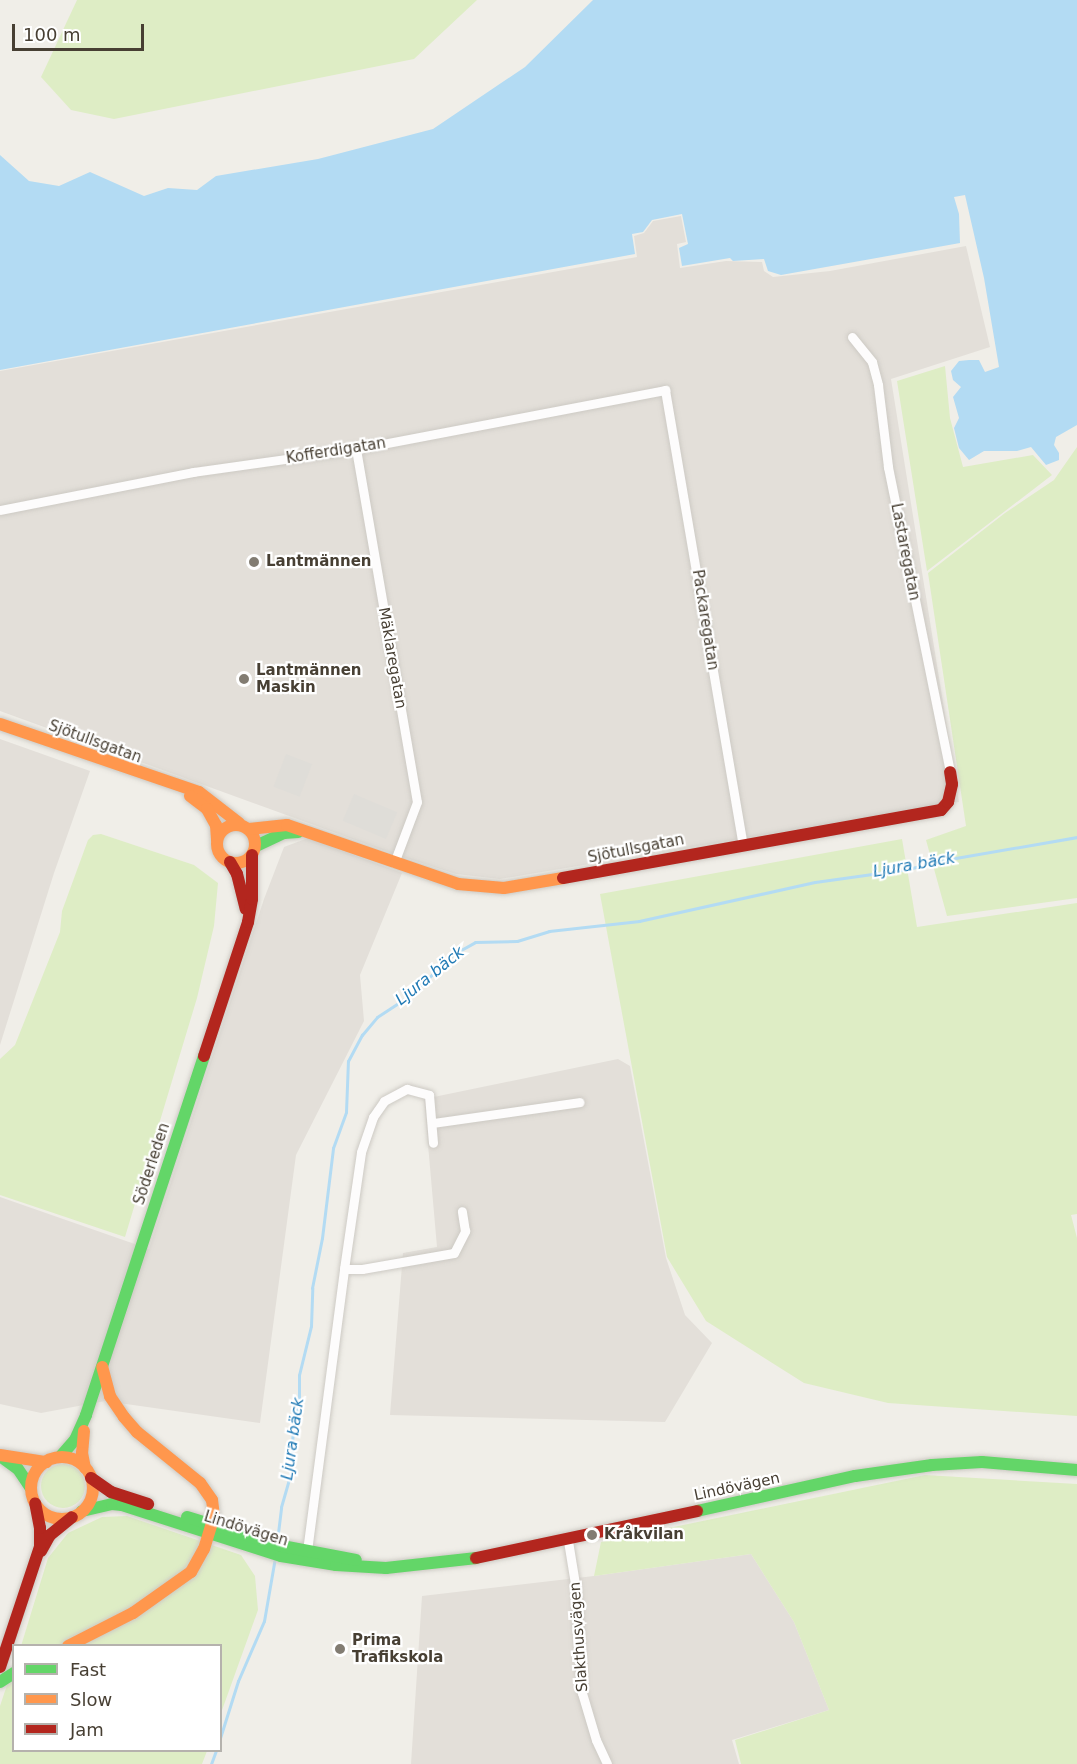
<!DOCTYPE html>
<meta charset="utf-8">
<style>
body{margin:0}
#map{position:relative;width:1077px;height:1764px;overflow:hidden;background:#f0eee8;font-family:"DejaVu Sans",sans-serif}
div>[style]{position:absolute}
.industrial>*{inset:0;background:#e3dfd9}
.green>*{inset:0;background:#deedc5}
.round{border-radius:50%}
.parking>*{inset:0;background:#dfddd8;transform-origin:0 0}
.water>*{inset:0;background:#b3dbf3}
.stream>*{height:3px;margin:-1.5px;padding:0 1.5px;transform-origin:1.5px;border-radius:1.5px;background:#b3dbf3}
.roads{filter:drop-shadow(0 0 2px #cdcac4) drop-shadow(0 0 2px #cdcac4)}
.street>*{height:9px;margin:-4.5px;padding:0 4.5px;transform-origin:4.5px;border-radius:4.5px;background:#fdfcfc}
.fast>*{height:12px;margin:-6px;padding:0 6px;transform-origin:6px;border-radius:6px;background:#63d668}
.slow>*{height:12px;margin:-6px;padding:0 6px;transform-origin:6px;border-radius:6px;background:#ff974d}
.slow>.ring{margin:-6px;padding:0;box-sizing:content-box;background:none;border:12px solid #ff974d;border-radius:50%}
.jam>*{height:12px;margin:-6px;padding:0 6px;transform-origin:6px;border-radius:6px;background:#b3261e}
.dots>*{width:16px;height:16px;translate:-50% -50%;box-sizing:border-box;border:3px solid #fff;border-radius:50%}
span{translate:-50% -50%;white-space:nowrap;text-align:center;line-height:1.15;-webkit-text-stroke:4.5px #fff;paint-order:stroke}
.street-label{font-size:15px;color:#473f33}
.poi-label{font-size:15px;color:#473f33;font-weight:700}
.left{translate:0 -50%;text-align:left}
.water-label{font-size:16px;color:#207ab5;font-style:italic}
.legend{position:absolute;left:12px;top:1644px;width:210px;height:108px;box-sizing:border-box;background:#fff;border:2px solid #b5b2ad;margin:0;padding:8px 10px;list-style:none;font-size:18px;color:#473f33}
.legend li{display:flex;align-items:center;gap:12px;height:30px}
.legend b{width:30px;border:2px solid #b5b2ad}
.scale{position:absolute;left:12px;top:24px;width:132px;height:27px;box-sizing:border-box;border:3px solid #473f33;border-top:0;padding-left:8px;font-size:18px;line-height:21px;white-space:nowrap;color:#473f33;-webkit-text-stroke:4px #fff;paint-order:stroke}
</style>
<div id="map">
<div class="industrial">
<div style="clip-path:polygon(681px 216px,686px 242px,677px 244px,680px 268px,726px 261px,762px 262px,764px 271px,773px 277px,830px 271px,966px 246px,990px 347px,891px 379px,959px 802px,500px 879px,456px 874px,394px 854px,0 711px,0 371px,637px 257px,634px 236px,644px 233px,653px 221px)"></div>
<div style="clip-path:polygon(0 739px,90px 771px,54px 873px,0 1045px)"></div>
<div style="clip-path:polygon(308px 838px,402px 873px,360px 975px,364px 1021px,296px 1155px,260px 1423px,105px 1401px,41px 1413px,0 1404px,0 1197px,149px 1249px,264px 899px,284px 847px)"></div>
<div style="clip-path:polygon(618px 1059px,630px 1066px,666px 1258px,685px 1315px,712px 1343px,665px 1422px,390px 1415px,403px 1253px,437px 1247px,424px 1099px)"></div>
<div style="clip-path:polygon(751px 1554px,794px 1622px,829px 1710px,732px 1740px,739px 1764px,411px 1764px,422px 1596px,594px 1576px)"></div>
</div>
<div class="green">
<div style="clip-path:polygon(77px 0,477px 0,414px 59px,114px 119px,71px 110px,41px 77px)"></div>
<div style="clip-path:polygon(945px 366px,950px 418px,963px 467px,1033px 455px,1052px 475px,927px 571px,897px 381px)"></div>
<div style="clip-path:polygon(1077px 447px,1077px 898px,947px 916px,926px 840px,966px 826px,928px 573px,1005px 513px,1054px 480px)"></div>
<div style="clip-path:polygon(101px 834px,194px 865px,218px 883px,214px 926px,197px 998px,125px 1237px,0 1195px,0 1059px,15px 1045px,60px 932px,62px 911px,88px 840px,93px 835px)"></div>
<div style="clip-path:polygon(902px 839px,917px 927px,1077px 903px,1077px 1214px,1071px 1215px,1077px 1238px,1077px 1416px,888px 1403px,804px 1383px,706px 1321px,667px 1257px,600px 894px)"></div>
<div class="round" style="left:41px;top:1464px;width:44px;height:44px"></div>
<div style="clip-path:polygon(925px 1475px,1077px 1484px,1077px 1764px,741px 1764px,735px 1740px,829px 1710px,794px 1622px,751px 1554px,594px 1576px,601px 1542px)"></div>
<div style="clip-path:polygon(127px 1516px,241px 1555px,255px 1576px,258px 1610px,221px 1713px,220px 1646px,21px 1646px,48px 1558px,68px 1533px,102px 1517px)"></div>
<div style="clip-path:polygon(13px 1667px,14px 1750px,207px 1751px,202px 1764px,0 1764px,0 1706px)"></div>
</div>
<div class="parking">
<div style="left:286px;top:754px;width:28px;height:35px;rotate:21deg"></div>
<div style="left:354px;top:794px;width:47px;height:29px;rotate:23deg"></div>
</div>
<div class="water">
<div style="clip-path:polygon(593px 0,1077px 0,1077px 425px,1056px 437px,1054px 445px,1059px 453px,1059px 460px,1046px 465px,1031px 447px,1017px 451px,984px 451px,969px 460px,959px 448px,954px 428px,959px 418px,953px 397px,961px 387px,953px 380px,951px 371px,959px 361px,969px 360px,979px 360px,985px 372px,999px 367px,984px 278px,965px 195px,954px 197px,959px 214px,960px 243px,871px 259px,781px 275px,768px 271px,764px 259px,733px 261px,730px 258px,682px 266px,679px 248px,688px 244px,682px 214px,652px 220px,643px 232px,632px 234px,635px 254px,0 370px,0 155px,29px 181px,59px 186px,90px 172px,144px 196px,168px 188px,197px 190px,216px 176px,318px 159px,433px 129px,525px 67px)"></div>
</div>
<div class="stream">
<div style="left:277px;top:1541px;width:34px;rotate:-83deg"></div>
<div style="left:281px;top:1507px;width:35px;rotate:-74deg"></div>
<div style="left:291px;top:1473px;width:49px;rotate:-87.7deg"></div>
<div style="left:293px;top:1424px;width:22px;rotate:-74deg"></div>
<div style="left:299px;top:1403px;width:28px;rotate:-90deg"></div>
<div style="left:299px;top:1375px;width:50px;rotate:-76.2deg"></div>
<div style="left:311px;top:1326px;width:38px;rotate:-88deg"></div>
<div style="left:312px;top:1288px;width:51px;rotate:-78.7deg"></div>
<div style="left:322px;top:1238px;width:91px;rotate:-83deg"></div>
<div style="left:333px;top:1148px;width:38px;rotate:-70deg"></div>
<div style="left:346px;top:1112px;width:51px;rotate:-87.8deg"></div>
<div style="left:348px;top:1061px;width:30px;rotate:-62deg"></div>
<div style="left:362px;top:1035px;width:23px;rotate:-50deg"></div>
<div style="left:377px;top:1017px;width:42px;rotate:-33.3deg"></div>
<div style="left:412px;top:994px;width:56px;rotate:-44.3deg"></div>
<div style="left:452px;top:955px;width:26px;rotate:-29deg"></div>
<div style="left:475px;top:942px;width:42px;rotate:-1.4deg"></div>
<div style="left:517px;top:941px;width:34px;rotate:-17deg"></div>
<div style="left:549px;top:931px;width:91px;rotate:-6.3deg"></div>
<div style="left:639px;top:921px;width:180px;rotate:-12.5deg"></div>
<div style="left:815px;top:882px;width:94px;rotate:-8deg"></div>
<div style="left:908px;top:869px;width:37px;rotate:-14deg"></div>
<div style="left:944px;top:860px;width:135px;rotate:-9.8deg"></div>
<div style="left:220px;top:1738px;width:60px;rotate:-72.5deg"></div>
<div style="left:238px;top:1681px;width:65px;rotate:-66.6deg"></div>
<div style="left:264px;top:1621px;width:65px;rotate:-80.2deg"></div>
<div style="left:211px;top:1764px;width:15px;rotate:-70deg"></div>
</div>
<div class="roads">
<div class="street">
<div style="left:852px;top:337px;width:32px;rotate:51deg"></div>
<div style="left:872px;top:362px;width:24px;rotate:75deg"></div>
<div style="left:878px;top:385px;width:83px;rotate:83deg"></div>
<div style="left:888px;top:467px;width:311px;rotate:78.5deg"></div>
<div style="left:356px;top:449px;width:358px;rotate:80.2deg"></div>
<div style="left:417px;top:802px;width:65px;rotate:110.7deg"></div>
<div style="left:0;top:510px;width:197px;rotate:-11.1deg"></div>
<div style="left:193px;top:472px;width:165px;rotate:-8deg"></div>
<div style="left:356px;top:449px;width:315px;rotate:-10.8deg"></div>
<div style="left:665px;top:390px;width:461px;rotate:80.3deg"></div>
<div style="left:433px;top:1123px;width:148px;rotate:-8.1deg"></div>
<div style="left:344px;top:1269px;width:118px;rotate:-81.7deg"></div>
<div style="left:361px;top:1152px;width:37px;rotate:-71deg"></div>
<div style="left:373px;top:1117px;width:19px;rotate:-55deg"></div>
<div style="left:384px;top:1101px;width:26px;rotate:-28deg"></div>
<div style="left:407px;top:1089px;width:23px;rotate:15deg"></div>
<div style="left:429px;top:1095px;width:48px;rotate:85.2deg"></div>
<div style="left:568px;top:1541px;width:50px;rotate:80.7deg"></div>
<div style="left:576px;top:1590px;width:103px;rotate:86.7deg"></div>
<div style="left:582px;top:1693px;width:49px;rotate:73.4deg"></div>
<div style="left:596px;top:1740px;width:26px;rotate:65deg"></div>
<div style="left:307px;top:1551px;width:284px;rotate:-82.5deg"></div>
<div style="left:344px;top:1269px;width:18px"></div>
<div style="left:362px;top:1269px;width:93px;rotate:-9.9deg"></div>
<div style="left:454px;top:1253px;width:25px;rotate:-63deg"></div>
<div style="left:465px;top:1231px;width:20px;rotate:-99deg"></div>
</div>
<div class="fast">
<div style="left:256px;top:846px;width:31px;rotate:-25deg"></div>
<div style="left:284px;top:833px;width:14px;rotate:-4deg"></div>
<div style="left:60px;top:1457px;width:23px;rotate:-49deg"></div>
<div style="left:75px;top:1440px;width:27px;rotate:-66deg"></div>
<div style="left:86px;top:1415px;width:378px;rotate:-71.8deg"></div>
<div style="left:4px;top:1459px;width:17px;rotate:36deg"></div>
<div style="left:18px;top:1469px;width:23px;rotate:56deg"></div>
<div style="left:82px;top:1511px;width:31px;rotate:-13deg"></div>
<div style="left:112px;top:1504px;width:10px;rotate:6deg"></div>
<div style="left:122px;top:1505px;width:167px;rotate:17.8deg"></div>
<div style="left:281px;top:1556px;width:56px;rotate:9.3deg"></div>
<div style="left:336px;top:1565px;width:50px;rotate:3.4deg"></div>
<div style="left:386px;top:1568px;width:91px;rotate:-6.3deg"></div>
<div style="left:697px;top:1511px;width:162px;rotate:-12.5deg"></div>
<div style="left:855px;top:1476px;width:78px;rotate:-8.1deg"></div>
<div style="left:932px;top:1465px;width:50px;rotate:-3.4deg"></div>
<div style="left:982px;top:1462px;width:95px;rotate:4.8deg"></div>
<div style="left:187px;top:1517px;width:99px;rotate:17deg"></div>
<div style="left:282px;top:1546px;width:75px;rotate:10.7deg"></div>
<div style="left:0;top:1682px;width:17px;rotate:-33deg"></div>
</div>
<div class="slow">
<div style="left:0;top:724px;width:210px;rotate:18.9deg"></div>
<div style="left:199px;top:792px;width:51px;rotate:37.8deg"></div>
<div style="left:190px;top:796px;width:21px;rotate:37deg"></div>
<div style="left:207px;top:809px;width:18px;rotate:61deg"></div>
<div style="left:216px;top:825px;width:15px;rotate:86deg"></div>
<div class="ring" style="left:217px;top:825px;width:26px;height:26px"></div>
<div style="left:249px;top:829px;width:38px;rotate:-6deg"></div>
<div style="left:287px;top:825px;width:181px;rotate:19deg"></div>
<div style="left:458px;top:884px;width:46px;rotate:5deg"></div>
<div style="left:504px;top:888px;width:60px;rotate:-9.6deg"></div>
<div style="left:84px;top:1431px;width:22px;rotate:95deg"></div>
<div style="left:82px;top:1453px;width:15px;rotate:79deg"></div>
<div style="left:0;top:1455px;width:47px;rotate:8.7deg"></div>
<div class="ring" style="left:31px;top:1457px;width:50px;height:50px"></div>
<div style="left:68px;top:1646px;width:73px;rotate:-26.9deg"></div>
<div style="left:133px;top:1613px;width:71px;rotate:-35.3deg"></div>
<div style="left:191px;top:1572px;width:26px;rotate:-61deg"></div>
<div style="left:204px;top:1549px;width:34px;rotate:-73deg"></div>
<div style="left:214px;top:1516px;width:16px;rotate:-97deg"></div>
<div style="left:212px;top:1500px;width:21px;rotate:-125deg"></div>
<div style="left:200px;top:1483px;width:81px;rotate:-141deg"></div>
<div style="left:137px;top:1432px;width:20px;rotate:-131deg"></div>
<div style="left:124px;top:1417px;width:25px;rotate:-124deg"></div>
<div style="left:110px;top:1396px;width:30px;rotate:-105deg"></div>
</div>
<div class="jam">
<div style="left:230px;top:862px;width:14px;rotate:60deg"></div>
<div style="left:237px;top:874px;width:36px;rotate:76deg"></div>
<div style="left:563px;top:878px;width:384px;rotate:-10.2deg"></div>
<div style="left:941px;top:810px;width:11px;rotate:-49deg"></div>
<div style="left:948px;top:802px;width:18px;rotate:-77deg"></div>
<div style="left:952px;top:784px;width:12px;rotate:-99deg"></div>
<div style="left:204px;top:1056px;width:141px;rotate:-71.8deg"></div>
<div style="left:248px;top:922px;width:23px;rotate:-80deg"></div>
<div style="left:252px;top:899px;width:44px;rotate:-90deg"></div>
<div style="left:91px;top:1478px;width:24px;rotate:35deg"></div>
<div style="left:111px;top:1492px;width:39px;rotate:18deg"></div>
<div style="left:41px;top:1551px;width:18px;rotate:-61deg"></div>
<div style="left:50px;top:1535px;width:28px;rotate:-39deg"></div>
<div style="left:476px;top:1558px;width:226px;rotate:-12deg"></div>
<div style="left:0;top:1667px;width:126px;rotate:-71.6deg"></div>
<div style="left:40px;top:1547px;width:19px;rotate:-90deg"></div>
<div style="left:40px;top:1528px;width:25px;rotate:-101deg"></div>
</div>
</div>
<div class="dots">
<div style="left:254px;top:562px;background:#827c72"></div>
<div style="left:244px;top:679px;background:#827c72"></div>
<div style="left:592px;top:1535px;background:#827c72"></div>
<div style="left:340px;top:1649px;background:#827c72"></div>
</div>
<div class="street-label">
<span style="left:336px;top:451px;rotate:-9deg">Kofferdigatan</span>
<span style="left:905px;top:552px;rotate:79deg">Lastaregatan</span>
<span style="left:705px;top:620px;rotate:81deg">Packaregatan</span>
<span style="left:392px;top:658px;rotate:80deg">Mäklaregatan</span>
<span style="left:95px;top:742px;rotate:20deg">Sjötullsgatan</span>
<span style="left:636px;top:849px;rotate:-11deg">Sjötullsgatan</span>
<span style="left:152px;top:1164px;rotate:-72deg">Söderleden</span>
<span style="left:737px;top:1487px;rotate:-12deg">Lindövägen</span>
<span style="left:246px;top:1529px;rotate:17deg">Lindövägen</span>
<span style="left:579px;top:1637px;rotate:-94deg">Slakthusvägen</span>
</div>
<div class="poi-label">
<span class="left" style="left:266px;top:562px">Lantmännen</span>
<span class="left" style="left:256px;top:679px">Lantmännen<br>Maskin</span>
<span class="left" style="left:604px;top:1535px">Kråkvilan</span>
<span class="left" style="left:352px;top:1649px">Prima<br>Trafikskola</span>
</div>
<div class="water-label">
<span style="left:914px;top:865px;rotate:-10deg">Ljura bäck</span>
<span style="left:430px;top:976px;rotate:-39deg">Ljura bäck</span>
<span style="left:293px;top:1439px;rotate:-82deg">Ljura bäck</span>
</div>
<ul class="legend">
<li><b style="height:8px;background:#63d668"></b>Fast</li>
<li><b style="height:8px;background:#ff974d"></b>Slow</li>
<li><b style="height:8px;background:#b3261e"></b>Jam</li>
</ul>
<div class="scale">100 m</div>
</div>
